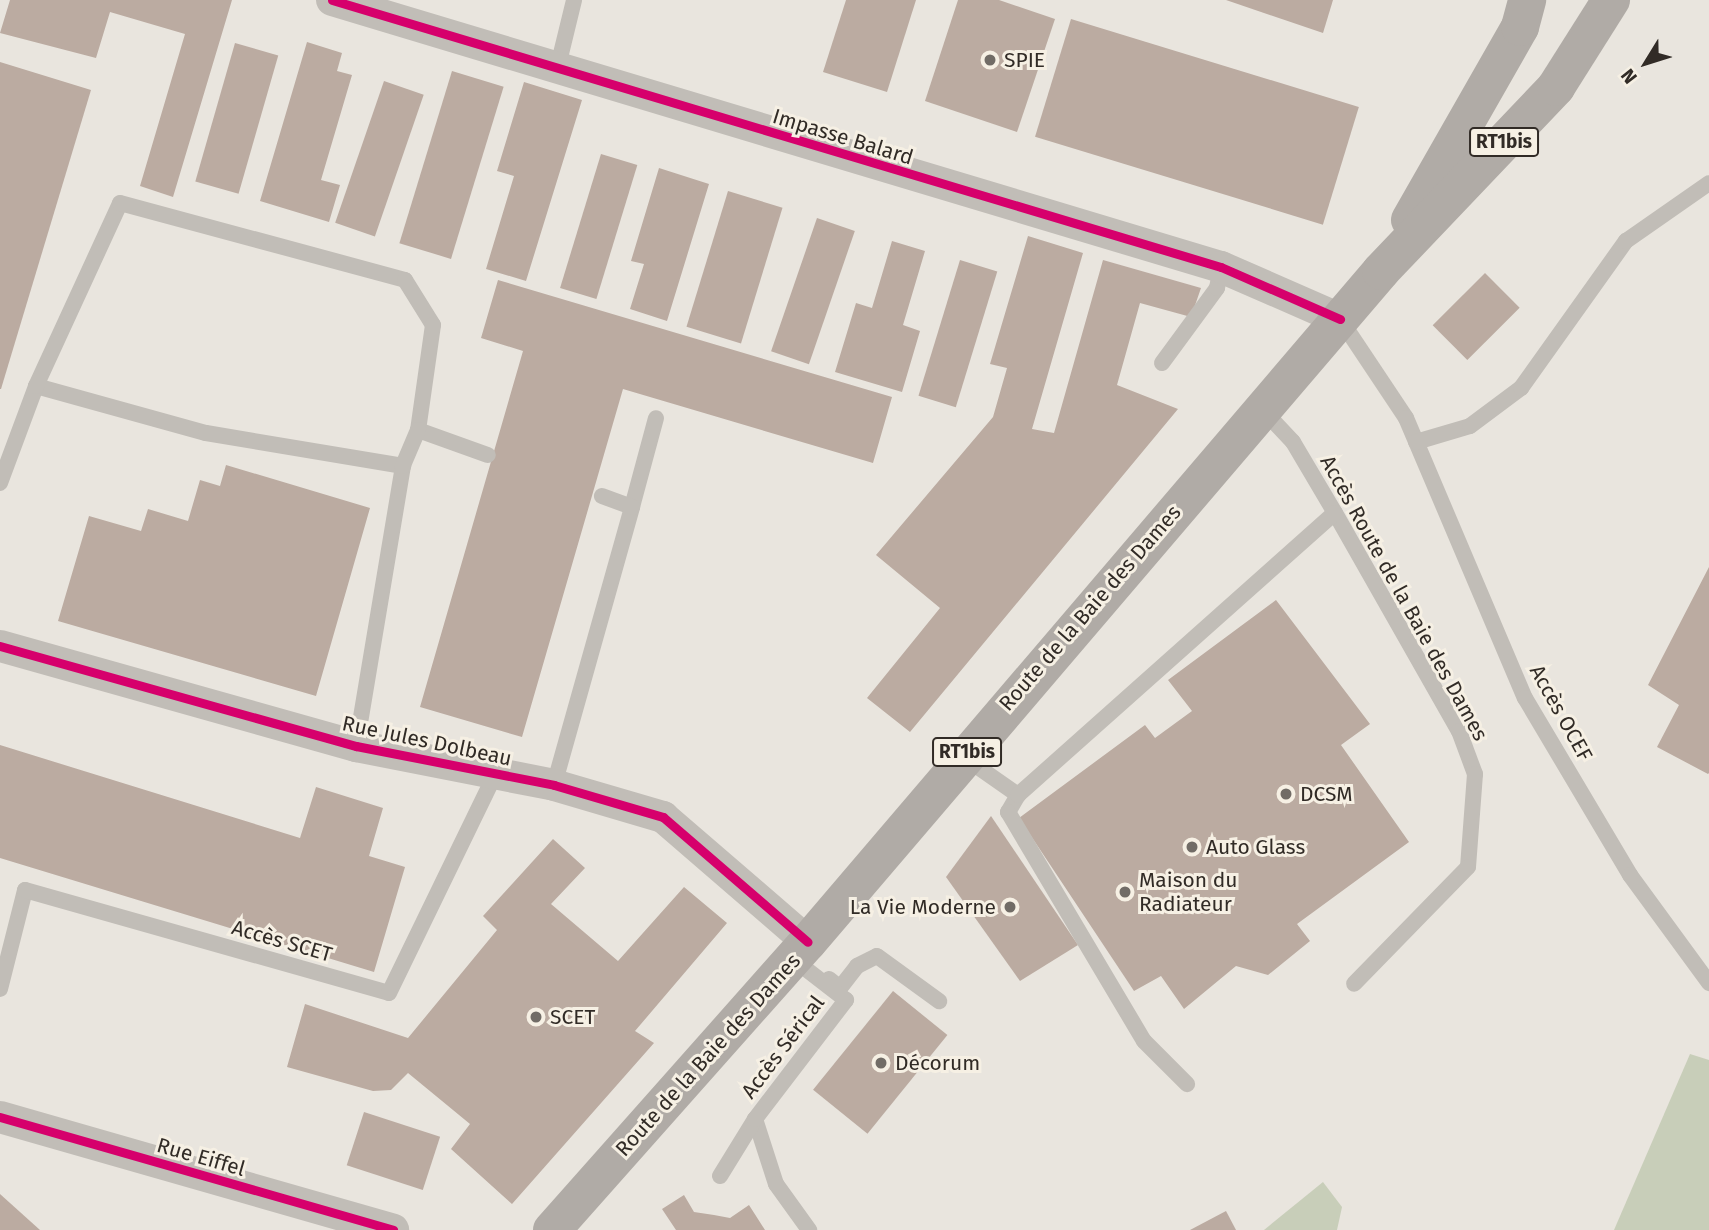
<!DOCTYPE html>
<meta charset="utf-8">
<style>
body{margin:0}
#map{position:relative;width:1709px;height:1230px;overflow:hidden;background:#e9e5de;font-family:"Fira Sans",sans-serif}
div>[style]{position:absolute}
.green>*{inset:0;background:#c8ceb9}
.building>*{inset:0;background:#bbaba1;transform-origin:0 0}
.service>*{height:16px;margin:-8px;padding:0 8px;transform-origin:8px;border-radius:8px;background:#c1bdb7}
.minor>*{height:32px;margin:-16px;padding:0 16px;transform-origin:16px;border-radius:16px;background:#c1bdb7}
.primary>*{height:38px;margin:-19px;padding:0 19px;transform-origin:19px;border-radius:19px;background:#b0aba6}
.cycleway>*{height:9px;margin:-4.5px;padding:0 4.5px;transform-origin:4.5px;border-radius:4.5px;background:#d6006c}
.dots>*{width:19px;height:19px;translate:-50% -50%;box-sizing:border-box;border:4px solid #f6f0e4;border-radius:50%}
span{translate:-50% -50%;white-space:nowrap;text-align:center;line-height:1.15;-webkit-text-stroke:6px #f6f0e4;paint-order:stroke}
.shield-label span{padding:2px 5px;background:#f6f0e4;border:2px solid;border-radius:5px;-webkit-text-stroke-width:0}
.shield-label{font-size:19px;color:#312b26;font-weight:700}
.poi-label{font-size:21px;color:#312b26}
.left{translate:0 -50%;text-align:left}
.right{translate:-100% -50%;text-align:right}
.street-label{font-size:21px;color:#312b26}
.north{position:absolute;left:1611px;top:28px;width:70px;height:70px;-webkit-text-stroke:5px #f6f0e4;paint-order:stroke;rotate:232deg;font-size:19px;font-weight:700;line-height:28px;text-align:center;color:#312b26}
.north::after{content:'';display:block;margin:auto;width:24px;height:32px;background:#312b26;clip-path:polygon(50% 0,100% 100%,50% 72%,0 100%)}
</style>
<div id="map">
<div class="green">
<div style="clip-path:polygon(1690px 1054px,1709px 1060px,1709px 1230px,1614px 1230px)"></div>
<div style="clip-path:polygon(1323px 1182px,1342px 1207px,1337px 1230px,1264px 1230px)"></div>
</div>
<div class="building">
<div style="clip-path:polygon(10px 0,232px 0,173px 197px,140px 186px,185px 34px,110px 12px,96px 58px,0 33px)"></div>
<div style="clip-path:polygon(846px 0,916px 0,887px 92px,823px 72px)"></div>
<div style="clip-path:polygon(958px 0,999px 0,1055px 19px,1017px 132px,925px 101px)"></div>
<div style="clip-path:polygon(1226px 0,1333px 0,1323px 33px)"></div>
<div style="left:1071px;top:19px;width:301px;height:123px;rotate:17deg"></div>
<div style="clip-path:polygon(307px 42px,342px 53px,337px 71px,352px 75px,321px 180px,340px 185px,329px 222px,260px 201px)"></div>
<div style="left:235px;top:43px;width:45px;height:144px;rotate:16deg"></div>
<div style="clip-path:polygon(0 62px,91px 90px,1px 389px,0 389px)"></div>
<div style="left:452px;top:71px;width:54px;height:180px;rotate:17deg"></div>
<div style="left:384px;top:81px;width:42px;height:150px;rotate:19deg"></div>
<div style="clip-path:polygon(524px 82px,582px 100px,526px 281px,486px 269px,514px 176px,497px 171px)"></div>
<div style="left:601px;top:154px;width:38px;height:140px;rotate:17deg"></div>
<div style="clip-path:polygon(659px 168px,709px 184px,667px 321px,630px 309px,644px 264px,631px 261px)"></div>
<div style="left:728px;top:191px;width:57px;height:142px;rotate:17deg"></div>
<div style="left:817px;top:218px;width:40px;height:141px;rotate:19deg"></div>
<div style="clip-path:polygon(1028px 236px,1083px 253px,1032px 429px,1054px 433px,1103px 260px,1201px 288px,1191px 317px,1140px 303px,1117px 385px,1178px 409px,910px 732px,867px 698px,940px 608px,876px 555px,993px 417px,1007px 368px,990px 364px)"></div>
<div style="clip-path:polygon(892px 241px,925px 251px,903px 325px,920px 331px,902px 392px,835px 372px,856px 303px,872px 308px)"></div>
<div style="left:960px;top:260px;width:39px;height:142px;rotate:17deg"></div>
<div style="left:1485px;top:273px;width:49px;height:74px;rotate:45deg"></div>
<div style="clip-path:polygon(498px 280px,892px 397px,873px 463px,623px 389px,522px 737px,420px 707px,523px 351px,481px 338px)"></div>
<div style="clip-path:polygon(226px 465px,370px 508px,316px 696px,58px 621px,89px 516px,141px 531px,148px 509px,188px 521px,200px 480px,220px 486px)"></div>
<div style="clip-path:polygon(1709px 567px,1709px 773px,1708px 774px,1657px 747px,1679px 705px,1648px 685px)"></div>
<div style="clip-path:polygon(1276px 600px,1370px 724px,1341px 745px,1409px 842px,1297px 924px,1310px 941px,1268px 975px,1236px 966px,1184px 1009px,1161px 976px,1134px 991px,1019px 818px,1145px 725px,1155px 738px,1192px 711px,1168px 680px)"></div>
<div style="clip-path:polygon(0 745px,300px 838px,316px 787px,383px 808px,369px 856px,405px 867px,374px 972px,0 858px)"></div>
<div style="clip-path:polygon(991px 816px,1078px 945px,1020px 981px,946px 877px)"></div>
<div style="clip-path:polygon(553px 839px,585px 868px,551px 904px,618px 961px,684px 887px,727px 923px,635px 1031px,654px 1043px,512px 1204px,451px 1149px,470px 1124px,408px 1073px,391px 1090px,373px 1091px,287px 1067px,305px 1004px,408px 1038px,497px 930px,483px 916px)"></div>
<div style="left:893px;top:991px;width:70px;height:127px;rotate:39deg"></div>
<div style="left:364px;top:1112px;width:80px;height:56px;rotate:18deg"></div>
<div style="clip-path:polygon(0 1194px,40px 1230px,0 1230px)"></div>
<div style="clip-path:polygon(684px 1195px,694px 1212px,714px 1215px,730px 1218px,749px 1205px,765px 1230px,676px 1230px,662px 1209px)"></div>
<div style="clip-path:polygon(1226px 1211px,1236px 1230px,1190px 1230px)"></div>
</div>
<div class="service">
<div style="left:557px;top:70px;width:72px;rotate:-76.3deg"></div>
<div style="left:1340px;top:319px;width:119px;rotate:56.3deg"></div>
<div style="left:1406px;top:418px;width:304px;rotate:67deg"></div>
<div style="left:1525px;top:698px;width:206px;rotate:59.3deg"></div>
<div style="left:1630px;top:875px;width:134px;rotate:53.8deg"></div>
<div style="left:1162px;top:363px;width:93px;rotate:-53.7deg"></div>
<div style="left:1217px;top:288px;width:21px;rotate:-79deg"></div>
<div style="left:36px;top:386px;width:176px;rotate:15.5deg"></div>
<div style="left:206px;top:433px;width:200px;rotate:9.5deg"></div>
<div style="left:403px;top:466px;width:284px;rotate:99.5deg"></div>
<div style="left:1262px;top:409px;width:45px;rotate:46.8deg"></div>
<div style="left:1293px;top:442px;width:82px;rotate:59.4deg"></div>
<div style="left:1335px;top:513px;width:251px;rotate:60.4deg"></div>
<div style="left:1459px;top:731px;width:46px;rotate:69.6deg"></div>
<div style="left:1475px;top:774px;width:93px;rotate:94.3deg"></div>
<div style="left:1468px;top:867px;width:163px;rotate:134.3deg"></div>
<div style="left:418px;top:430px;width:74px;rotate:19.7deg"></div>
<div style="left:1416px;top:442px;width:56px;rotate:-16.5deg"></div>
<div style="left:1470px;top:426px;width:64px;rotate:-36.7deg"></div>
<div style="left:1521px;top:388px;width:181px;rotate:-54.5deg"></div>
<div style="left:1626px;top:241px;width:101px;rotate:-34.9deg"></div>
<div style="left:0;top:483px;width:103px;rotate:-69.6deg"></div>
<div style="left:36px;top:386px;width:201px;rotate:-65.3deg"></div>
<div style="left:120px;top:203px;width:295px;rotate:15.1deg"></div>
<div style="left:405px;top:280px;width:53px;rotate:58.1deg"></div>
<div style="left:433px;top:325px;width:106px;rotate:98.1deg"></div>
<div style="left:418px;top:430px;width:39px;rotate:113deg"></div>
<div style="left:632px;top:507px;width:92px;rotate:-74.9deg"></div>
<div style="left:965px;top:758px;width:65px;rotate:34.9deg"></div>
<div style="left:1018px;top:795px;width:20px;rotate:120deg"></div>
<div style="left:1008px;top:812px;width:266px;rotate:59.3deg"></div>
<div style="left:1144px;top:1041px;width:61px;rotate:45deg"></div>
<div style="left:554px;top:785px;width:289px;rotate:-74.3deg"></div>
<div style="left:632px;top:507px;width:32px;rotate:-160deg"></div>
<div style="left:1018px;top:795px;width:424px;rotate:-41.7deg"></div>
<div style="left:829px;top:979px;width:14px;rotate:39deg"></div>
<div style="left:840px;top:988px;width:28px;rotate:-52deg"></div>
<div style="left:857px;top:966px;width:22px;rotate:-27deg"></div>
<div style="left:877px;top:956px;width:77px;rotate:36deg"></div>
<div style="left:0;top:989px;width:102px;rotate:-75.8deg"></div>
<div style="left:25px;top:890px;width:378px;rotate:15.8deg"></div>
<div style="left:389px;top:993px;width:245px;rotate:-64.1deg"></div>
<div style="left:755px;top:1119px;width:68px;rotate:72.1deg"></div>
<div style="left:776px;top:1184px;width:57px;rotate:54.3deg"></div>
<div style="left:720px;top:1176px;width:67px;rotate:-58.4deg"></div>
<div style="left:755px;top:1119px;width:150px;rotate:-52.6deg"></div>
<div style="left:846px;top:1000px;width:67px;rotate:-142.3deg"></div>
</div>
<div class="minor">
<div style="left:332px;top:0;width:928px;rotate:16.72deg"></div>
<div style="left:1221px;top:267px;width:130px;rotate:23.6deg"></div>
<div style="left:0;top:646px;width:370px;rotate:15.7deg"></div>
<div style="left:356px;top:746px;width:202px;rotate:11.1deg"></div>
<div style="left:554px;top:785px;width:114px;rotate:16.4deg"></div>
<div style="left:663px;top:817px;width:191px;rotate:40.8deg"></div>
<div style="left:0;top:1117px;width:409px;rotate:16deg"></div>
</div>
<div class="primary">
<div style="left:1410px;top:220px;width:222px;rotate:-60.3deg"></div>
<div style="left:1520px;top:27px;width:28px;rotate:-75deg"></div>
<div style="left:552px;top:1230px;width:385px;rotate:-48.4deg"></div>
<div style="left:808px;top:942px;width:882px;rotate:-49.5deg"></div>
<div style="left:1381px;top:271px;width:254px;rotate:-46.4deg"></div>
<div style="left:1556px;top:87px;width:103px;rotate:-57.7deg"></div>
</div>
<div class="cycleway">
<div style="left:332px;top:0;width:928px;rotate:16.72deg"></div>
<div style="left:1221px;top:267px;width:130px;rotate:23.6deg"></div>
<div style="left:0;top:646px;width:370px;rotate:15.7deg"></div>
<div style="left:356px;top:746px;width:202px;rotate:11.1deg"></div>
<div style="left:554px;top:785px;width:114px;rotate:16.4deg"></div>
<div style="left:663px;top:817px;width:191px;rotate:40.8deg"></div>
<div style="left:0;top:1117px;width:409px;rotate:16deg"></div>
</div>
<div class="dots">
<div style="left:990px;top:60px;background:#716c66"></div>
<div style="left:1286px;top:794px;background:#716c66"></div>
<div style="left:1192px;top:847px;background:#716c66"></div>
<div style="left:1125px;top:892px;background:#716c66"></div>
<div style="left:1010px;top:907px;background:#716c66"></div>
<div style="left:536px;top:1017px;background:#716c66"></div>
<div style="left:881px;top:1063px;background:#716c66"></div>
</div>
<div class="shield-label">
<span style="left:1504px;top:142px">RT1bis</span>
<span style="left:967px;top:752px">RT1bis</span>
</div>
<div class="poi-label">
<span class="left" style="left:1004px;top:60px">SPIE</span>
<span class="left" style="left:1300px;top:794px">DCSM</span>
<span class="left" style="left:1206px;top:847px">Auto Glass</span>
<span class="left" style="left:1139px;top:892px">Maison du<br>Radiateur</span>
<span class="right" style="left:996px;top:907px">La Vie Moderne</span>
<span class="left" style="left:550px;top:1017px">SCET</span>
<span class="left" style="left:895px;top:1063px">Décorum</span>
</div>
<div class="street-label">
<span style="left:843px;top:137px;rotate:17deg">Impasse Balard</span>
<span style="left:1404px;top:598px;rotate:61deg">Accès Route de la Baie des Dames</span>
<span style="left:1090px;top:608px;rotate:-49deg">Route de la Baie des Dames</span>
<span style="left:1561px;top:713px;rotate:61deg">Accès OCEF</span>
<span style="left:427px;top:741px;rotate:12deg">Rue Jules Dolbeau</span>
<span style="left:282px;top:941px;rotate:16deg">Accès SCET</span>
<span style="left:783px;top:1047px;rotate:-53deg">Accès Sérical</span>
<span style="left:708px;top:1055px;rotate:-48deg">Route de la Baie des Dames</span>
<span style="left:201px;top:1157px;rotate:16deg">Rue Eiffel</span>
</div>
<div class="north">N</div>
</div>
